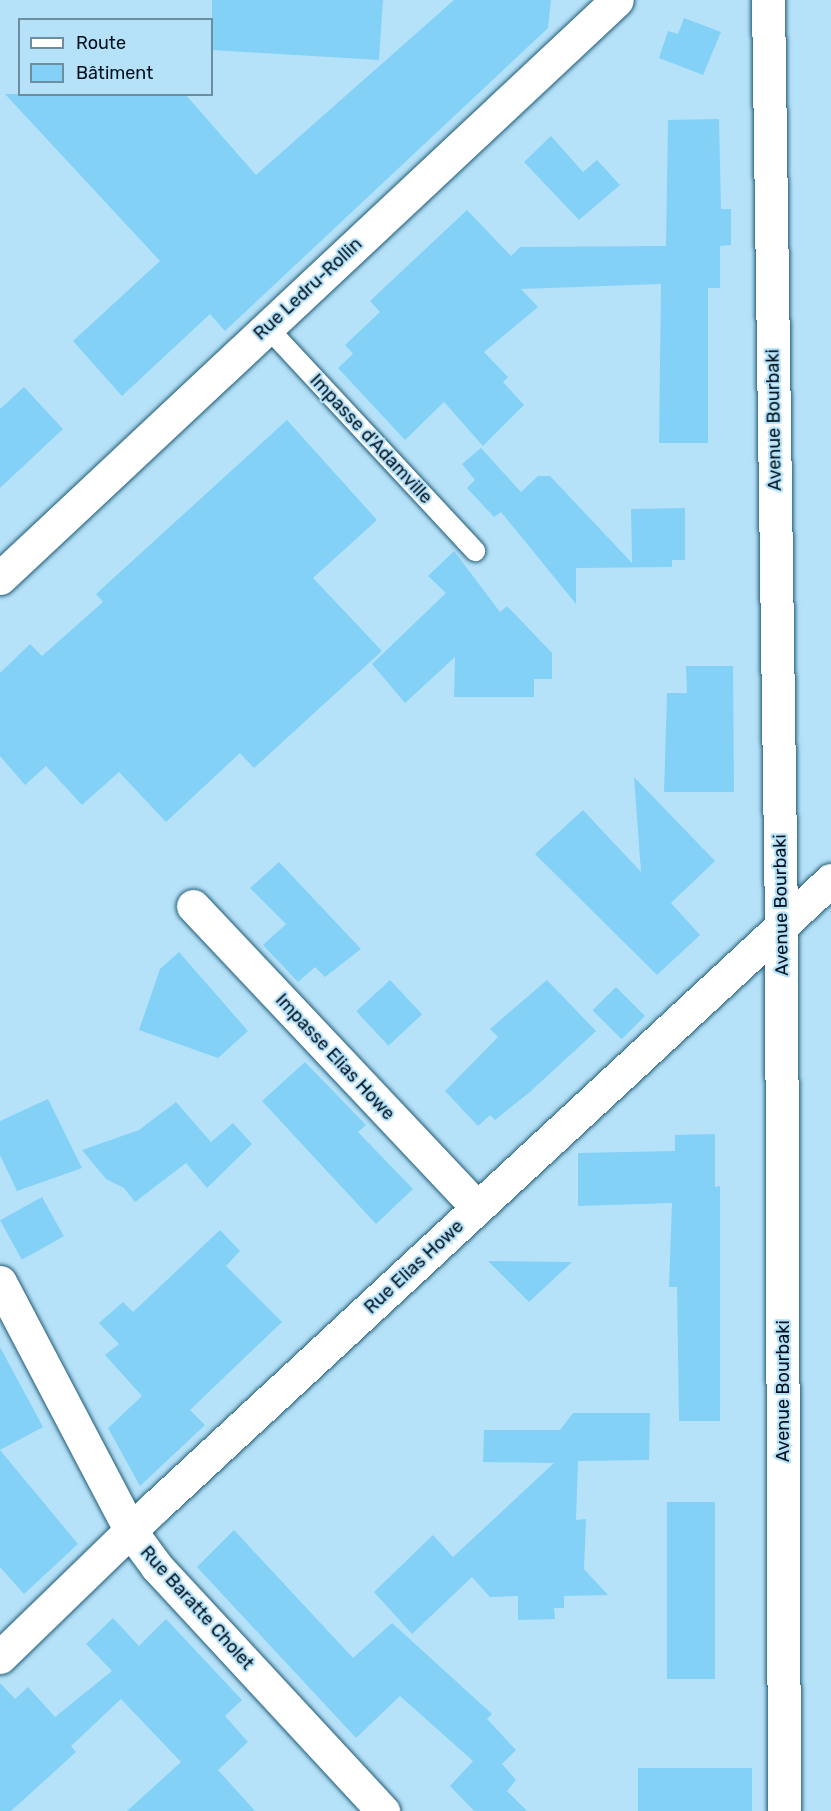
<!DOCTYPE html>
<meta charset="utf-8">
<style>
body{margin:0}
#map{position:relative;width:831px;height:1811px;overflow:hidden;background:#b6e2f9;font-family:Rubik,sans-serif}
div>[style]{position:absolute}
.building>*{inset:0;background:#83d1f7;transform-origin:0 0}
.roads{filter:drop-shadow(0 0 2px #1f5b76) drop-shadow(0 0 2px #1f5b76)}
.service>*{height:20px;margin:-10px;padding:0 10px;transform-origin:10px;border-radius:10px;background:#fff}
.minor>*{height:33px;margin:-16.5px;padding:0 16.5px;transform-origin:16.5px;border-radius:16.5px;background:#fff}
span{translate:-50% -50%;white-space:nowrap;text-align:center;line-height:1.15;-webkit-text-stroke:4.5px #b6e2f9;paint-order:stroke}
.street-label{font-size:18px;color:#000f19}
.legend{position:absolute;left:18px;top:18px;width:195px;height:78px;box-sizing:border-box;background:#b6e2f9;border:2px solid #6d8e9f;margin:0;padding:8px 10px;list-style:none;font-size:18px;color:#000f19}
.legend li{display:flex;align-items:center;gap:12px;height:30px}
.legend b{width:30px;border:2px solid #6d8e9f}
</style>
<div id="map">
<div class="building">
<div style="clip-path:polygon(212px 0,383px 0,379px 60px,212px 50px)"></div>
<div style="clip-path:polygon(454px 0,551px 0,548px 28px,225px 331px,210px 314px,122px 396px,73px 341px,160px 261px,5px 94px,185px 94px,256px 175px)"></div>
<div style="clip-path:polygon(684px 18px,721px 32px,703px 75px,659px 58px,668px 31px,678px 34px)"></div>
<div style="clip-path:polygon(719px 119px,721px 209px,731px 209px,731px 245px,720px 246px,720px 288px,708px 288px,708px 443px,659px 443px,661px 284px,521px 289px,538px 307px,484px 352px,508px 377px,503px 382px,524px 405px,483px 446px,444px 402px,405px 440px,338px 368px,353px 354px,345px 345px,380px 312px,370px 301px,467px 210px,511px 256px,520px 247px,666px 246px,668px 120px)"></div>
<div style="clip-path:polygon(551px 136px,583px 172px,597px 160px,620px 185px,579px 220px,524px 162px)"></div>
<div style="clip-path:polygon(24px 387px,63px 429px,0 488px,0 409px)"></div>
<div style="clip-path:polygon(287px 420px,377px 520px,313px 578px,382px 651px,254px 768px,240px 753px,166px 822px,119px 772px,82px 805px,46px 766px,25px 785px,0 756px,0 673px,30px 644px,42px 656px,103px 602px,96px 594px)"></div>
<div style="clip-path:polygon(481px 448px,521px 492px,538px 476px,550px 476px,632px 563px,631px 509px,685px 508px,685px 560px,672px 560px,672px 567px,576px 568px,576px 604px,501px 512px,494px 517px,467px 488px,475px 480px,462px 464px)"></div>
<div style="clip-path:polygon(454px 551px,500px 612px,507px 606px,552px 653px,552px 679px,534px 679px,534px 697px,454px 697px,455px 657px,405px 703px,372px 664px,446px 593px,428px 576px)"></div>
<div style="clip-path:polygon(686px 666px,733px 666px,734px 792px,664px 792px,667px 693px,687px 693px)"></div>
<div style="clip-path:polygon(634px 777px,715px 861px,671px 903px,700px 935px,657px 975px,535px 854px,583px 810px,641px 872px)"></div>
<div style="clip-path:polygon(279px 862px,361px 949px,325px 977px,315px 967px,298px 982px,263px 945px,286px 924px,250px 888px)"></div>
<div style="clip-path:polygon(179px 952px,248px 1031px,218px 1058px,139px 1030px,160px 969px)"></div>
<div style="left:390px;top:980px;width:47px;height:46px;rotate:47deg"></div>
<div style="clip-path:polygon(547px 980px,596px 1031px,530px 1092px,495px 1120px,490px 1115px,478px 1126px,445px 1091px,498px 1037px,490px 1029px)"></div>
<div style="left:616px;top:987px;width:41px;height:33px;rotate:45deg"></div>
<div style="clip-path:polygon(305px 1062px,366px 1125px,358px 1132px,413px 1189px,376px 1224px,262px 1101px)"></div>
<div style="clip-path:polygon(48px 1099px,82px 1168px,17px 1191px,0 1155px,0 1121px)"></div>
<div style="clip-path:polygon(176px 1102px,211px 1142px,233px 1123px,252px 1144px,207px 1188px,186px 1163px,135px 1202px,124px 1188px,106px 1179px,82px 1150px,139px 1130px)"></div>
<div style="clip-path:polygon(715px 1134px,715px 1187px,720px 1186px,720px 1421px,679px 1421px,677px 1287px,669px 1287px,672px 1203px,578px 1206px,578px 1153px,675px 1151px,675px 1135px)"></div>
<div style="left:42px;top:1197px;width:45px;height:48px;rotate:61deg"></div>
<div style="clip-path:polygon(220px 1230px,240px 1251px,226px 1266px,282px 1322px,190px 1410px,205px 1425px,140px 1486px,108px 1428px,142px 1396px,105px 1355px,119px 1344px,99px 1323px,123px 1302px,133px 1312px)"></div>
<div style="clip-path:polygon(488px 1261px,572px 1262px,529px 1302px)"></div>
<div style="clip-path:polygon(0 1347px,43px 1427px,0 1450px,78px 1544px,24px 1594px,0 1567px)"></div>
<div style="clip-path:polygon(573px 1413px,650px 1413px,649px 1460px,578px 1461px,576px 1520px,586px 1519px,584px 1569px,608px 1595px,564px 1596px,564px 1608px,554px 1608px,555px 1619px,518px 1620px,518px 1596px,490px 1597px,472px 1577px,412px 1634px,374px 1592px,433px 1535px,453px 1557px,554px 1463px,483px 1462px,484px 1430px,560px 1430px)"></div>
<div style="left:667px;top:1502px;width:48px;height:177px"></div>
<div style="clip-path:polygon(234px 1530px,353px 1658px,392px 1623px,492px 1714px,487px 1719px,516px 1750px,502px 1764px,516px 1780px,507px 1791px,527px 1811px,474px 1811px,450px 1786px,473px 1761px,400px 1696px,356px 1738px,197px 1567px)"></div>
<div style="clip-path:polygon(113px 1618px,139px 1646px,166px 1619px,242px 1700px,225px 1716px,248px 1742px,218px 1770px,255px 1811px,127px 1811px,181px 1762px,121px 1699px,71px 1746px,76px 1752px,11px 1811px,0 1811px,0 1683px,15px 1699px,28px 1687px,55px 1717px,112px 1671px,86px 1644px)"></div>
<div style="left:752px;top:1768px;width:43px;height:114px;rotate:90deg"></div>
</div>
<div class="roads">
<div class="service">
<div style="left:267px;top:327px;width:306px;rotate:47.1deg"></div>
</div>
<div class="minor">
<div style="left:768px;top:0;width:925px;rotate:89.19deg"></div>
<div style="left:781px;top:925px;width:886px;rotate:89.81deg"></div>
<div style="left:0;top:578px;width:845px;rotate:-43.13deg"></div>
<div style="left:193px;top:906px;width:414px;rotate:46.7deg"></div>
<div style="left:0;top:1282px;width:284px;rotate:62.3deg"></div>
<div style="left:132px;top:1533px;width:42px;rotate:53.7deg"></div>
<div style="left:157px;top:1567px;width:333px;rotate:47.2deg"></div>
<div style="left:0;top:1657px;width:216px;rotate:-44.1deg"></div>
<div style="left:155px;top:1507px;width:922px;rotate:-42.85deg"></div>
</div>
</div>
<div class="street-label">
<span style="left:308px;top:289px;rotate:-43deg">Rue Ledru-Rollin</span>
<span style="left:774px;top:420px;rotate:-91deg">Avenue Bourbaki</span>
<span style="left:371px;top:439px;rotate:47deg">Impasse d'Adamville</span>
<span style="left:781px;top:905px;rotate:-91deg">Avenue Bourbaki</span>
<span style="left:335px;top:1057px;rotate:47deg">Impasse Elias Howe</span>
<span style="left:414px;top:1267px;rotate:-43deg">Rue Elias Howe</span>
<span style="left:783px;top:1391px;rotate:-90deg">Avenue Bourbaki</span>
<span style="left:197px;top:1608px;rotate:48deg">Rue Baratte Cholet</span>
</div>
<ul class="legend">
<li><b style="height:8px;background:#fff"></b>Route</li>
<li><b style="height:16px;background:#83d1f7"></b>Bâtiment</li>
</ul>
</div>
